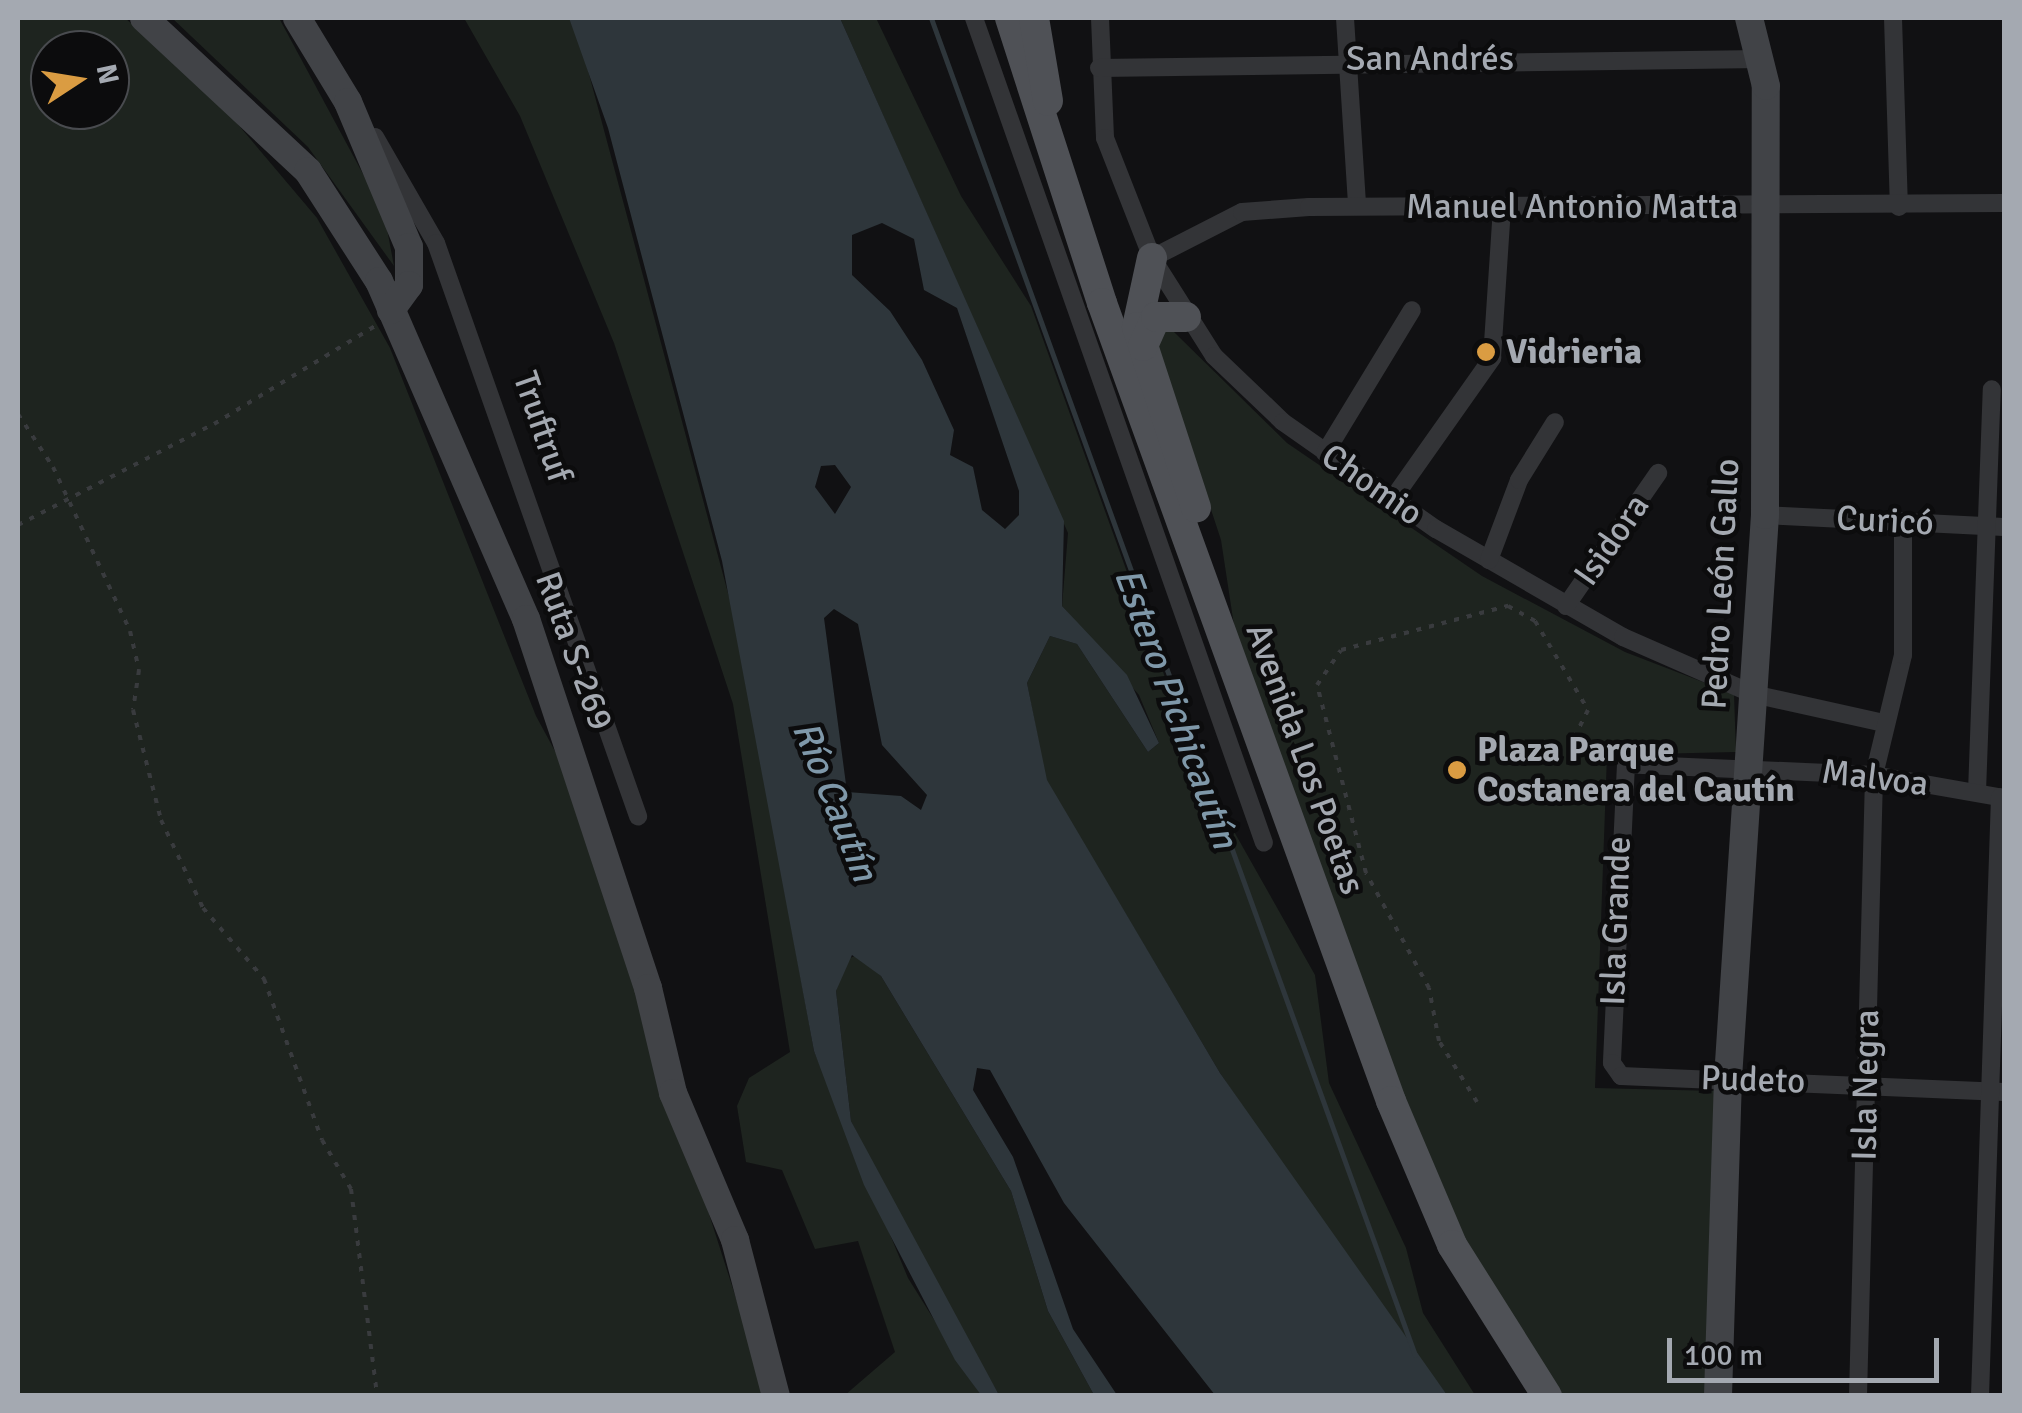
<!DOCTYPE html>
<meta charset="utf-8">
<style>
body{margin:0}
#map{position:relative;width:2022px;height:1413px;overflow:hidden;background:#111113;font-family:Signika,sans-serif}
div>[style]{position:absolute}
.green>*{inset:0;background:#1e241f}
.water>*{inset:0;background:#2e363b}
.stream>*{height:5px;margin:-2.5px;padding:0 2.5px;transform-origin:2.5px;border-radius:2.5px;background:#2e363b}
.path>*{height:4px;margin-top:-2px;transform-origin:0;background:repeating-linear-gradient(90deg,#393b3e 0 5px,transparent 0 13px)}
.street>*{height:18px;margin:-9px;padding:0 9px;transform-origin:9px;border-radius:9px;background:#333437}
.secondary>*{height:28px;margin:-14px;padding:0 14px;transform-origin:14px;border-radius:14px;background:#414347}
.primary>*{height:30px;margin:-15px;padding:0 15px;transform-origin:15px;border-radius:15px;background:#4f5156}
.dots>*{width:28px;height:28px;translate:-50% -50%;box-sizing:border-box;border:5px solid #0c0c0d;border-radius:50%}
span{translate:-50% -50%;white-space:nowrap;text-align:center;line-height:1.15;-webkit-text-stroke:9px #0c0c0d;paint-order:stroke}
.street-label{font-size:35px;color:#a4a9b1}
.poi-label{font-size:35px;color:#a4a9b1;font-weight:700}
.left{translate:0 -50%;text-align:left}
.water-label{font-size:38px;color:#7f98a9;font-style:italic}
.frame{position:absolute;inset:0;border:20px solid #a4a9b1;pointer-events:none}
.north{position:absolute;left:30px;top:30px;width:100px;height:100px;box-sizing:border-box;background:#0c0c0d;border:2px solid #494b4f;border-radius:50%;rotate:78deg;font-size:28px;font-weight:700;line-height:40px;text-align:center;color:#a4a9b1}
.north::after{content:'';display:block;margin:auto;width:35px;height:45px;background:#da9c42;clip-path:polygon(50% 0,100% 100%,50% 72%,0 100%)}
.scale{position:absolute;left:1667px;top:1338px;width:272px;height:45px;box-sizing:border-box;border:5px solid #a4a9b1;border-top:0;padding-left:12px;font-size:30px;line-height:35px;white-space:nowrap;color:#a4a9b1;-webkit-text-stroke:8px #0c0c0d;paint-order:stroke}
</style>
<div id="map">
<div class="green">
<div style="clip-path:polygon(evenodd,18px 18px,125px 18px,214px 96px,317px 218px,390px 348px,536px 716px,569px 777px,767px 1395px,18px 1395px,18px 18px,50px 50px,110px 50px,110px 110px,50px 110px,50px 50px)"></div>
<div style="clip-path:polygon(172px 18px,279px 18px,384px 213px,394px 266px,308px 147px)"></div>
<div style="clip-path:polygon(464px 18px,569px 18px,582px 48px,736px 623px,814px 1051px,908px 1278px,981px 1395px,845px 1395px,895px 1352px,858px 1241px,815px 1249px,782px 1170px,746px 1162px,737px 1106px,749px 1078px,790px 1052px,733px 704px,614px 343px,520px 116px)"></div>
<div style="clip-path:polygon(840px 18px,876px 18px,961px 196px,1031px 306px,1197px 766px,1315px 975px,1329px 1083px,1406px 1248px,1423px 1313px,1475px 1395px,1447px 1395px,1380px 1308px,1220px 1073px,1046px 780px,1027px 683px,1050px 636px,1077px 644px,1148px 752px,1159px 743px,1139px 695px,1062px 606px,1068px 533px)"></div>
<div style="clip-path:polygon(1163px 332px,1174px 332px,1287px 443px,1482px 576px,1625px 652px,1734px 694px,1736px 752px,1607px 755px,1595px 1088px,1716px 1091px,1709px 1395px,1559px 1395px,1504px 1321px,1407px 1130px,1237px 645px,1221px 540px,1156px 342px)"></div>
<div style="clip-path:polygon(857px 955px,881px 976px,1011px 1191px,1048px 1311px,1094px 1395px,999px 1395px,915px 1251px,851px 1121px,836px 991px,843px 961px)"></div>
</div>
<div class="water">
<div style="clip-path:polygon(evenodd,569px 18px,840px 18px,1064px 521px,1062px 606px,1127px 675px,1159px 743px,1148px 752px,1077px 644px,1050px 636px,1027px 683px,1047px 780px,1220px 1073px,1447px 1395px,1215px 1395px,1064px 1203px,990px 1070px,977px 1068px,973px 1090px,1013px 1157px,1073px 1329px,1117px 1395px,1094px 1395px,1048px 1311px,1011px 1191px,881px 976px,852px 955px,836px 991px,851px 1121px,999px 1395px,981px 1395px,955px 1360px,864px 1185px,814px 1051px,722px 561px,608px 128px,569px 18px,882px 223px,914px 239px,924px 290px,957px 308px,1019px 491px,1019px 515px,1005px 529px,982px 510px,973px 467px,950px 455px,954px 430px,922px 360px,890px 311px,852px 275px,852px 235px,882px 223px,569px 18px,835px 465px,851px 487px,835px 514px,815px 487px,821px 466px,835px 465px,569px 18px,834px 609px,858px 624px,882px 745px,927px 795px,921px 810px,901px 796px,847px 792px,824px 618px,834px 609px)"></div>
</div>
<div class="stream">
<div style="left:931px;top:18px;width:1422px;rotate:70.1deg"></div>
</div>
<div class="path">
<div style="left:18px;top:414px;width:64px;rotate:56.6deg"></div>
<div style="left:53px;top:467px;width:181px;rotate:64.8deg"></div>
<div style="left:130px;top:631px;width:40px;rotate:77deg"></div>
<div style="left:139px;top:670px;width:40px;rotate:98.5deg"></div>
<div style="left:133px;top:710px;width:114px;rotate:75.7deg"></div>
<div style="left:161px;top:820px;width:98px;rotate:64.5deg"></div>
<div style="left:203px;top:908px;width:94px;rotate:49.3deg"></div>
<div style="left:264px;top:979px;width:171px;rotate:70.2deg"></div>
<div style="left:322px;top:1140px;width:57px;rotate:59.4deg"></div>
<div style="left:351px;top:1189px;width:209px;rotate:82.8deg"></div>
<div style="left:18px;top:525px;width:220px;rotate:-27.3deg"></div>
<div style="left:214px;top:424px;width:188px;rotate:-31.3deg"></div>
<div style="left:1477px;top:1102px;width:72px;rotate:-121.9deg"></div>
<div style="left:1439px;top:1041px;width:54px;rotate:-100.7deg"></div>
<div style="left:1429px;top:988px;width:131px;rotate:-118.7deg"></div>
<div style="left:1366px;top:873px;width:194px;rotate:-104.6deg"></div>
<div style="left:1317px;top:685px;width:42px;rotate:-55.6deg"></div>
<div style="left:1341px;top:650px;width:173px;rotate:-14.8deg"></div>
<div style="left:1508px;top:606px;width:31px;rotate:29deg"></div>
<div style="left:1535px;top:621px;width:104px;rotate:59.2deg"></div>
<div style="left:1588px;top:710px;width:40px;rotate:116.6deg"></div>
</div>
<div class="street">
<div style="left:974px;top:18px;width:874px;rotate:70.63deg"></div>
<div style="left:1100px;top:18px;width:120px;rotate:87.6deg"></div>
<div style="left:1105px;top:138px;width:129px;rotate:68.6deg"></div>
<div style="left:1152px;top:258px;width:116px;rotate:57.7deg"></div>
<div style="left:1214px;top:356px;width:95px;rotate:43.7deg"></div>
<div style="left:1283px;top:422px;width:187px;rotate:35deg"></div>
<div style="left:1436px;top:529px;width:216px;rotate:30deg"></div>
<div style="left:1623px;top:637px;width:142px;rotate:23.7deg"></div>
<div style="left:1753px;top:694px;width:134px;rotate:12.5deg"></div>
<div style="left:1345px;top:18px;width:187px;rotate:86.3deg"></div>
<div style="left:1893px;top:18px;width:189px;rotate:88.2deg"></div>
<div style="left:1099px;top:68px;width:662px;rotate:-0.78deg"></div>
<div style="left:375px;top:137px;width:122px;rotate:60.1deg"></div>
<div style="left:436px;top:243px;width:608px;rotate:70.58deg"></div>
<div style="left:1152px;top:258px;width:101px;rotate:-27.1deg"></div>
<div style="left:1242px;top:212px;width:67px;rotate:-4.3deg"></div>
<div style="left:1309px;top:207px;width:695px;rotate:-0.33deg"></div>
<div style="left:1325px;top:453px;width:167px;rotate:-58.7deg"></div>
<div style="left:1392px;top:500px;width:174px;rotate:-54.8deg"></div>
<div style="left:1492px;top:358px;width:150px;rotate:-86.2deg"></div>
<div style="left:1765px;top:515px;width:239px;rotate:2.9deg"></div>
<div style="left:1489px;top:560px;width:85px;rotate:-69.4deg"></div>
<div style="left:1519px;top:480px;width:68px;rotate:-58.2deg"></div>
<div style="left:1566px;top:606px;width:162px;rotate:-55.3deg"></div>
<div style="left:1977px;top:792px;width:403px;rotate:-87.9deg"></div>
<div style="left:2004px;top:798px;width:132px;rotate:-170deg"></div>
<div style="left:1874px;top:775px;width:248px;rotate:-177.5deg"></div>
<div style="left:1626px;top:764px;width:299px;rotate:92.7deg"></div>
<div style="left:1612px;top:1063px;width:16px;rotate:55deg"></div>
<div style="left:1621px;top:1076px;width:383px;rotate:2.4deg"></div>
<div style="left:1858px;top:1396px;width:621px;rotate:-88.52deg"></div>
<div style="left:1874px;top:775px;width:123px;rotate:-76.4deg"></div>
<div style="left:1903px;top:655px;width:134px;rotate:-90deg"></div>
<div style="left:1980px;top:1396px;width:599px;rotate:-88.09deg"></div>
</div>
<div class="secondary">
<div style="left:144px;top:18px;width:224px;rotate:43deg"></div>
<div style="left:308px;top:171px;width:131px;rotate:57.2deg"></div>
<div style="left:379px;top:281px;width:369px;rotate:66.5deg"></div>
<div style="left:526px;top:619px;width:389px;rotate:71.7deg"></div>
<div style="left:648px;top:988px;width:108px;rotate:76.6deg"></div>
<div style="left:673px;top:1093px;width:160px;rotate:67.1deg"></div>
<div style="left:735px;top:1240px;width:161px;rotate:75.3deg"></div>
<div style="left:297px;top:18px;width:98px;rotate:58.7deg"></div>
<div style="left:348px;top:102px;width:157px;rotate:67.2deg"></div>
<div style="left:409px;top:247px;width:38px;rotate:90deg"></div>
<div style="left:409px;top:285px;width:31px;rotate:126deg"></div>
<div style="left:1718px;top:1396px;width:318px;rotate:-88.2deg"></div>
<div style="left:1728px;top:1078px;width:564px;rotate:-86.24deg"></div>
<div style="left:1765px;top:515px;width:429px;rotate:-89.9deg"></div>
<div style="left:1766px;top:86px;width:70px;rotate:-104deg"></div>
</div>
<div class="primary">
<div style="left:1010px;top:18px;width:299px;rotate:72.1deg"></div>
<div style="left:1102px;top:303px;width:849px;rotate:70.09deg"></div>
<div style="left:1391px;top:1101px;width:156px;rotate:67deg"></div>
<div style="left:1452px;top:1245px;width:178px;rotate:57.8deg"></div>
<div style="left:1034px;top:18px;width:84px;rotate:80.4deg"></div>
<div style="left:1152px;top:258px;width:71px;rotate:102.3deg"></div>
<div style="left:1137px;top:327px;width:190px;rotate:71.9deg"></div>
<div style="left:1143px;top:346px;width:32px;rotate:-66deg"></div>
<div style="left:1156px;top:317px;width:30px"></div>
</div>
<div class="dots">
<div style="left:1486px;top:352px;background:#da9c42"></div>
<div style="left:1457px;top:770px;background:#da9c42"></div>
</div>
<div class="street-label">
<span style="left:1430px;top:59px">San Andrés</span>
<span style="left:1572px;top:207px">Manuel Antonio Matta</span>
<span style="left:542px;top:427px;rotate:71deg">Truftruf</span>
<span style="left:1372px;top:485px;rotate:35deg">Chomio</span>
<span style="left:1885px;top:521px;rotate:3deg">Curicó</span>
<span style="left:1612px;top:540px;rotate:-55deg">Isidora</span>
<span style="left:1721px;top:584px;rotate:-87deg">Pedro León Gallo</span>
<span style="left:574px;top:651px;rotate:70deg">Ruta S-269</span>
<span style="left:1305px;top:759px;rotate:70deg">Avenida Los Poetas</span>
<span style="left:1875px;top:778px;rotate:7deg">Malvoa</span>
<span style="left:1616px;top:921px;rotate:-88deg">Isla Grande</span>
<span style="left:1753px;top:1080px;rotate:2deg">Pudeto</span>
<span style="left:1866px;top:1085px;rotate:-89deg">Isla Negra</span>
</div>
<div class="poi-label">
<span class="left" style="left:1506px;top:352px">Vidrieria</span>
<span class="left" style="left:1477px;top:770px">Plaza Parque<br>Costanera del Cautín</span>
</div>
<div class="water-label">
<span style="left:1176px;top:708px;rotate:70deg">Estero Pichicautín</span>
<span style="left:835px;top:801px;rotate:68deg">Río Cautín</span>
</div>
<div class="frame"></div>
<div class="north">N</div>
<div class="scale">100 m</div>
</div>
